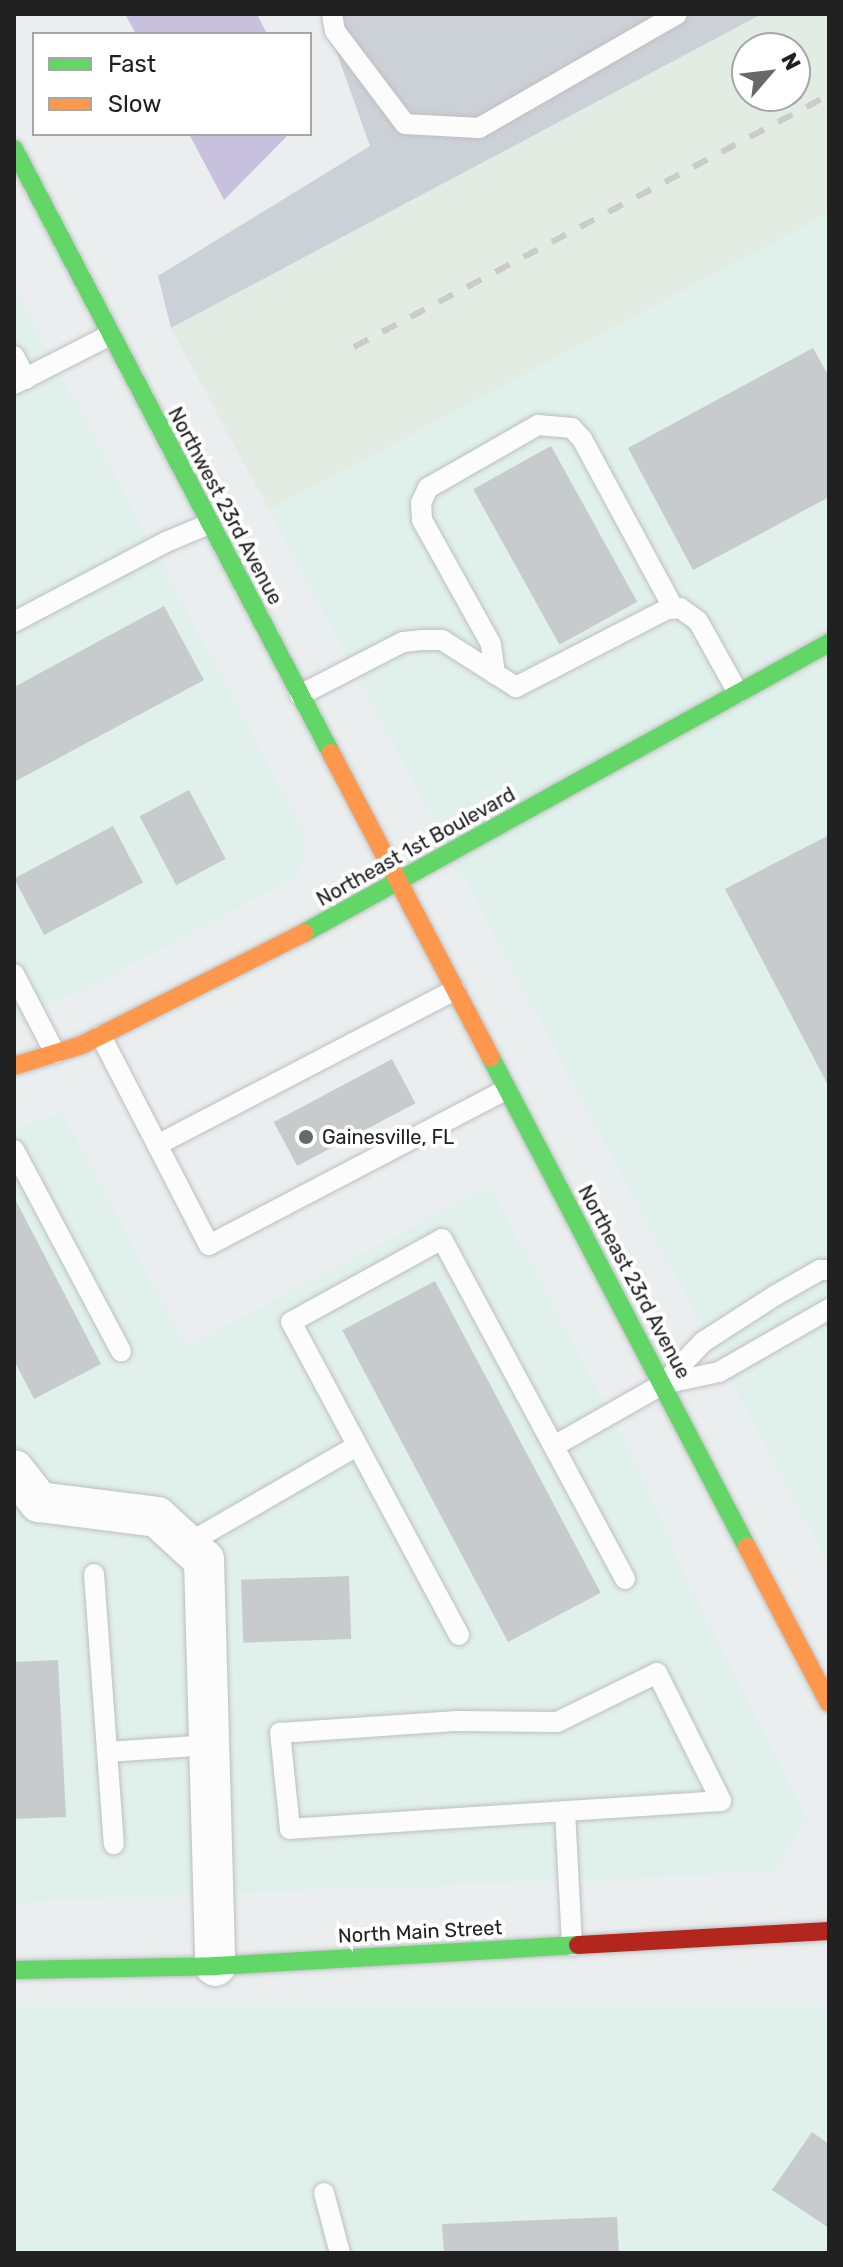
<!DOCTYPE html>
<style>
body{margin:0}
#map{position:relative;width:843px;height:2267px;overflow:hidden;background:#eaeeef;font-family:Rubik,sans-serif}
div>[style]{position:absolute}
.commercial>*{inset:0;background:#e0f0eb;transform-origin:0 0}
.industrial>*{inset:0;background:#e3ece3}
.construction>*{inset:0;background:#ccd1d8}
.forest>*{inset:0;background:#c8c1de}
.building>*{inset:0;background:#c7cbcc;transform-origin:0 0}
.roads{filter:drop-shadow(0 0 2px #bdbfbf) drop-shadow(0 0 2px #bdbfbf)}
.lane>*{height:20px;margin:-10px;padding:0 10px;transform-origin:10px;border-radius:10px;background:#fcfcfd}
.street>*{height:40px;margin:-20px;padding:0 20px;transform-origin:20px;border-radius:20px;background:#fcfcfd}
.fast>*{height:18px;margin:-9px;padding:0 9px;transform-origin:9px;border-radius:9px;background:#63d668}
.slow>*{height:18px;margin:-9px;padding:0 9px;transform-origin:9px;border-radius:9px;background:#ff974d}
.jam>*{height:18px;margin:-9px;padding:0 9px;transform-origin:9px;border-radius:9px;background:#b3261e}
.rail>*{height:6px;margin-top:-3px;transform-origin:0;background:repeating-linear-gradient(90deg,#cbcbcb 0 16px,transparent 0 32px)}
.dots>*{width:22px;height:22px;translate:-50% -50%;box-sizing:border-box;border:4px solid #fff;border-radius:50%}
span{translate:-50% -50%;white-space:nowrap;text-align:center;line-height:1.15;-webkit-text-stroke:8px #fff;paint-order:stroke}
.street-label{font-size:20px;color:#212121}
.poi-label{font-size:20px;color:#212121}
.left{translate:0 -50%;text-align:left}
.frame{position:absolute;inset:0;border:16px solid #212121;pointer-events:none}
.legend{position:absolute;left:32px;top:32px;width:280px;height:104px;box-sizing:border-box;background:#fff;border:2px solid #a6a6a6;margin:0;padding:10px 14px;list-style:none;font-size:24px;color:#212121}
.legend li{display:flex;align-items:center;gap:16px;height:40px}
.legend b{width:40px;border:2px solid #a6a6a6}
.north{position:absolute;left:731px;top:32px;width:80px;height:80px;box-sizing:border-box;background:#fff;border:2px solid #a6a6a6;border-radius:50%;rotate:62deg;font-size:22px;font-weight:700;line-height:32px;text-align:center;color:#212121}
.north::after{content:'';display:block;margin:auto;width:28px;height:36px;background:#676969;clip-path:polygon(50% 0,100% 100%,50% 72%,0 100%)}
</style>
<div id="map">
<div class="commercial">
<div style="clip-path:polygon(829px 213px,829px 1565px,269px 510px)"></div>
<div style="clip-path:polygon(14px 286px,303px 830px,306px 855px,296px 876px,282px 884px,94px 985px,14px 1020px)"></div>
<div style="clip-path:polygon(62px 1112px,186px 1347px,490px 1186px,638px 1466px,689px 1585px,807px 1817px,775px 1872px,14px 1902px,14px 1129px)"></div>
<div style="left:829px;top:2007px;width:246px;height:816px;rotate:90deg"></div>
</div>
<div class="industrial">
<div style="clip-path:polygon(evenodd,762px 14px,829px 14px,829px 213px,269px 510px,171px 328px,762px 14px,747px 48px,795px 48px,795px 96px,747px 96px,747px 48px)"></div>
</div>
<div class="construction">
<div style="clip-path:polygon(323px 14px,762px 14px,171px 328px,158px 276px,370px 146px)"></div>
</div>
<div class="forest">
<div style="clip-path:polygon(125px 14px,257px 14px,267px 34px,136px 34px)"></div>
<div style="clip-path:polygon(189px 134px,289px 134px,224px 200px)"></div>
</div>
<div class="building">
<div style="clip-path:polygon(813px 348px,829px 377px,829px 497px,693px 570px,628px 448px)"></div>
<div style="left:551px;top:446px;width:178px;height:89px;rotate:61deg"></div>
<div style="clip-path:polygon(164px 606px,204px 680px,14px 782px,14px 687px)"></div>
<div style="left:189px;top:790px;width:78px;height:56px;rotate:62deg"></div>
<div style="left:113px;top:826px;width:64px;height:112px;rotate:62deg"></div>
<div style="clip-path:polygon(829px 835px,829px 1087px,725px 889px)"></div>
<div style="left:392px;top:1059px;width:50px;height:134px;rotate:62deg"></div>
<div style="clip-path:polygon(14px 1197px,101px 1364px,34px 1399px,14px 1360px)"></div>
<div style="left:435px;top:1281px;width:353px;height:105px;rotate:62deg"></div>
<div style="left:349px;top:1576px;width:63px;height:108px;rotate:88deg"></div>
<div style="clip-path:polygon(58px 1660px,66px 1817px,14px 1819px,14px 1662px)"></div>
<div style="clip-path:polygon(812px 2132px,829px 2144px,829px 2228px,772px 2190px)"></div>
<div style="clip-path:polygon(617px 2217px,619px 2253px,444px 2253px,442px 2224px)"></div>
</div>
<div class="roads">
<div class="lane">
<div style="left:332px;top:14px;width:17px;rotate:80deg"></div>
<div style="left:335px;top:31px;width:116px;rotate:53deg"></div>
<div style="left:405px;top:124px;width:74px;rotate:3.1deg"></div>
<div style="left:479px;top:128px;width:228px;rotate:-29.9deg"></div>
<div style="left:14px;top:356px;width:26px;rotate:62deg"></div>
<div style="left:14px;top:384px;width:108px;rotate:-27deg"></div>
<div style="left:14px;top:622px;width:172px;rotate:-27.8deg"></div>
<div style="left:166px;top:542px;width:47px;rotate:-22.7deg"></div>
<div style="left:495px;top:674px;width:30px;rotate:-98deg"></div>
<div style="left:491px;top:644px;width:142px;rotate:-119.1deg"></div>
<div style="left:422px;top:520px;width:17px;rotate:-93deg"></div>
<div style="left:421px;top:503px;width:17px;rotate:-65deg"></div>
<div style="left:428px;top:488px;width:127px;rotate:-29.8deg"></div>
<div style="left:538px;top:425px;width:34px;rotate:5deg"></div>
<div style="left:572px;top:428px;width:15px;rotate:48deg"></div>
<div style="left:582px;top:439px;width:193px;rotate:61.6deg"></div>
<div style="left:300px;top:695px;width:116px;rotate:-27.2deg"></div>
<div style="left:403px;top:642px;width:18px;rotate:-6deg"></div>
<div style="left:421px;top:640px;width:21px"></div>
<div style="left:442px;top:640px;width:88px;rotate:32.4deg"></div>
<div style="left:516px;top:687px;width:170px;rotate:-27.3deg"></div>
<div style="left:667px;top:609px;width:13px;rotate:-4deg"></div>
<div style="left:680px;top:608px;width:22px;rotate:36deg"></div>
<div style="left:698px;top:621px;width:82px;rotate:60.9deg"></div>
<div style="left:14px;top:974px;width:89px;rotate:62.6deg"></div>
<div style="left:101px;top:1036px;width:235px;rotate:62.7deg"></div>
<div style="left:209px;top:1245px;width:334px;rotate:-27.6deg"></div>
<div style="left:157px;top:1145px;width:336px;rotate:-27.5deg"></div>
<div style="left:14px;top:1150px;width:228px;rotate:62deg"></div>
<div style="left:663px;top:1384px;width:57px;rotate:-12.1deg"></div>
<div style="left:719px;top:1372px;width:127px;rotate:-29.8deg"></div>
<div style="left:554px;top:1446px;width:125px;rotate:-29.6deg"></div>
<div style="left:663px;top:1384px;width:58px;rotate:-46.4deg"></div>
<div style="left:703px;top:1342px;width:87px;rotate:-32.8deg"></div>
<div style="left:776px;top:1295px;width:51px;rotate:-29.6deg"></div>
<div style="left:820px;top:1270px;width:9px"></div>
<div style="left:187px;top:1544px;width:196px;rotate:-30deg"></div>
<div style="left:94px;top:1574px;width:271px;rotate:85.8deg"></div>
<div style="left:459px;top:1635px;width:355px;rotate:-118.2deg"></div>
<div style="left:291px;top:1322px;width:172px;rotate:-28.8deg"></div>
<div style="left:442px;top:1239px;width:386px;rotate:61.7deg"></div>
<div style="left:657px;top:1673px;width:143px;rotate:63.4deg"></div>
<div style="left:721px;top:1801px;width:432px;rotate:176.3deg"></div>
<div style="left:290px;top:1829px;width:97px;rotate:-95.9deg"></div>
<div style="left:280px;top:1733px;width:178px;rotate:-3.9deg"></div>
<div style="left:458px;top:1721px;width:99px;rotate:0.6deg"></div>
<div style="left:557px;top:1722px;width:111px;rotate:-26.1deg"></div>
<div style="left:107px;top:1752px;width:103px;rotate:-3.9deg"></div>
<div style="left:565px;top:1811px;width:135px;rotate:87deg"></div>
<div style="left:324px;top:2193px;width:62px;rotate:75.1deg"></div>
</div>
<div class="street">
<div style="left:14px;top:1470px;width:41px;rotate:52deg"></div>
<div style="left:39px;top:1502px;width:119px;rotate:7.2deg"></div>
<div style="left:157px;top:1517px;width:64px;rotate:42.5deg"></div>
<div style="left:204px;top:1560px;width:406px;rotate:88.4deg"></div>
</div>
<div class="fast">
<div style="left:14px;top:149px;width:682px;rotate:62.31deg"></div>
<div style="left:304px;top:933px;width:600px;rotate:-28.92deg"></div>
<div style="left:491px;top:1058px;width:552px;rotate:62.37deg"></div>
<div style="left:14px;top:1970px;width:201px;rotate:-1.1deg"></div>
<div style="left:215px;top:1966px;width:364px;rotate:-3.3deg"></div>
</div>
<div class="slow">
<div style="left:331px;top:753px;width:344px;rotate:62.3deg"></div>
<div style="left:14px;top:1066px;width:71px;rotate:-17.2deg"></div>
<div style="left:82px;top:1045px;width:249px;rotate:-26.8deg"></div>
<div style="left:747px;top:1547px;width:176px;rotate:62.3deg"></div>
</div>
<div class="jam">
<div style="left:578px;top:1945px;width:251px;rotate:-3.2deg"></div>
</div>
</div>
<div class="rail">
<div style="left:354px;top:347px;width:538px;rotate:-27.95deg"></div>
</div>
<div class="dots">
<div style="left:306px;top:1137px;background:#676969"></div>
</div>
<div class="street-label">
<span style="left:225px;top:506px;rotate:62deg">Northwest 23rd Avenue</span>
<span style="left:416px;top:847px;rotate:-29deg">Northeast 1st Boulevard</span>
<span style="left:634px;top:1282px;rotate:62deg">Northeast 23rd Avenue</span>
<span style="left:420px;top:1932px;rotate:-3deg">North Main Street</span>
</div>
<div class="poi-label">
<span class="left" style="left:322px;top:1137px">Gainesville, FL</span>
</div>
<div class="frame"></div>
<ul class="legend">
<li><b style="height:10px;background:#63d668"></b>Fast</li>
<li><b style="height:10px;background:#ff974d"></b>Slow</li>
</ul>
<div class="north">N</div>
</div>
